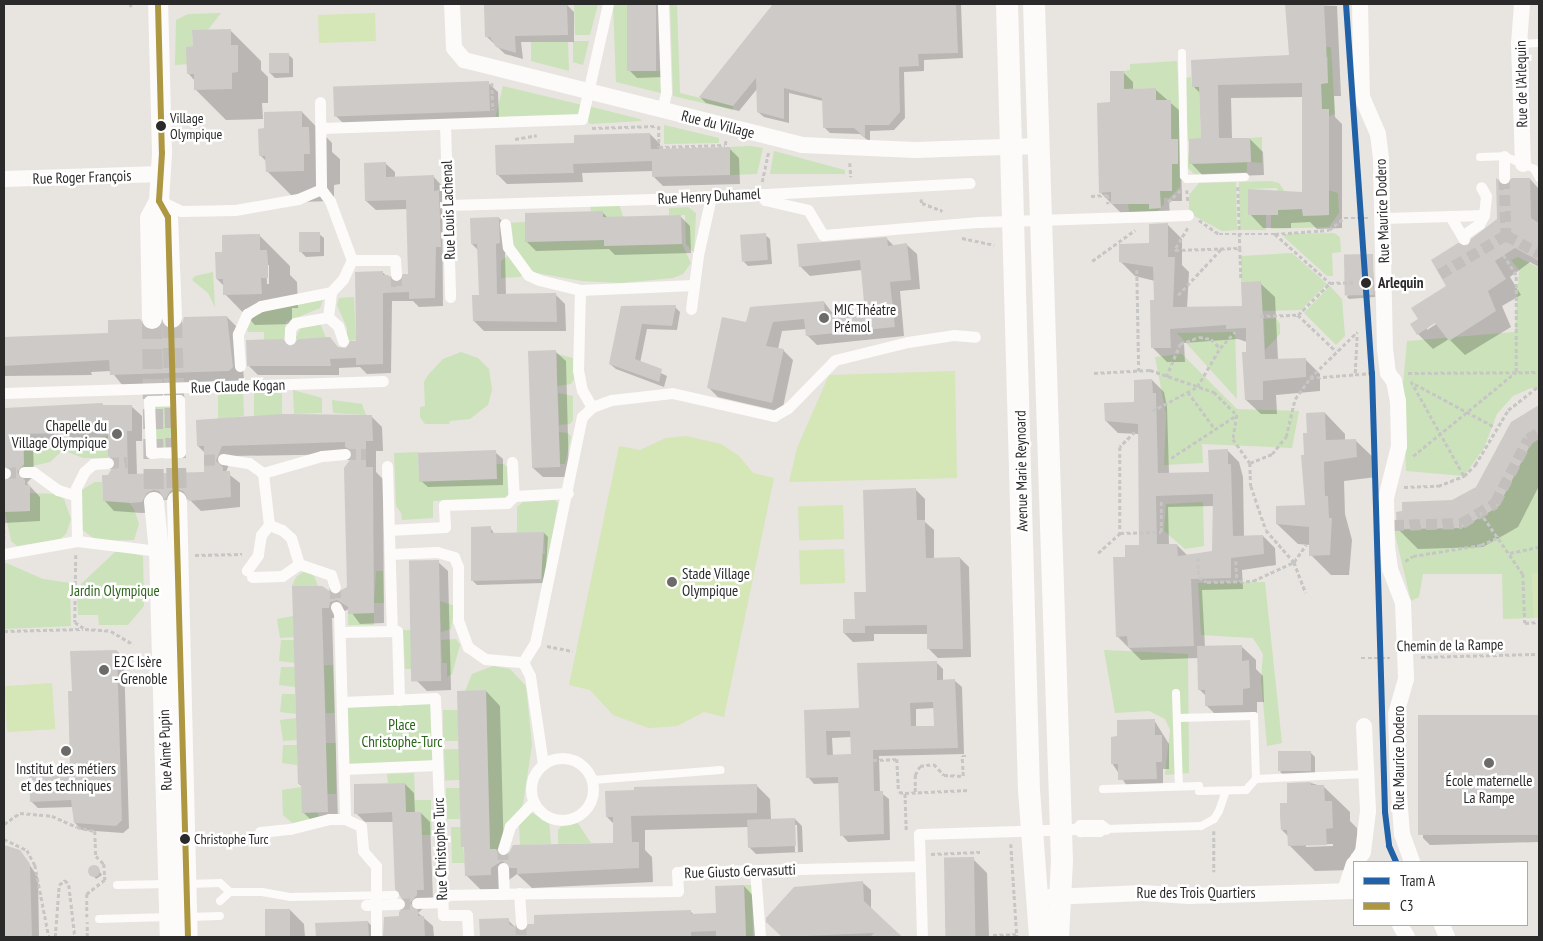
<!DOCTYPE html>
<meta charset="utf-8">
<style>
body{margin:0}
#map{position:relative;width:1543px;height:941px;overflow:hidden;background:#e8e4e0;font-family:"PT Sans Narrow",sans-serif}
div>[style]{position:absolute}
.green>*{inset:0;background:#cbe2ba;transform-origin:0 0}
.pitch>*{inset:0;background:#d5e6b7;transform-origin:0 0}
.shadow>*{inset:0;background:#0003}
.building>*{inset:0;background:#cdcac7;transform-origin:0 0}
.round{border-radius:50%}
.pedestrian-tunnel>*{height:11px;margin-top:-5.5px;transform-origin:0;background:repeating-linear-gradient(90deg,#c2bfbc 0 11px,transparent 0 16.5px)}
.tertiary-tunnel>*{height:20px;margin-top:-10px;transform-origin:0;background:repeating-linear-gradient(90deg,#c2bfbc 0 20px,transparent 0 30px)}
.path>*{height:2.5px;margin-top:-1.25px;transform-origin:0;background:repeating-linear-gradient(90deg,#c6c6c5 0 4px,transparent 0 6.5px)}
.service>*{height:8px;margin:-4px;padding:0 4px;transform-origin:4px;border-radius:4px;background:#fcfbfa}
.pedestrian>*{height:11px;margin:-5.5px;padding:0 5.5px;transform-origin:5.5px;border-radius:5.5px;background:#fcfbfa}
.pedestrian>.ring{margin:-5.5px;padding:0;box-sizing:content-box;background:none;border:11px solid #fcfbfa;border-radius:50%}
.minor>*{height:16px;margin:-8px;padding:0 8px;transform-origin:8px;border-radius:8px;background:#fcfbfa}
.tertiary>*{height:20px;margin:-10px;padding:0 10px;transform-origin:10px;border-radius:10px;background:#fcfbfa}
.secondary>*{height:22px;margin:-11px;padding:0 11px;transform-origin:11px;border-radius:11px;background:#fcfbfa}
.bus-1>*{height:6px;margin:-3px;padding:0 3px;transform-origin:3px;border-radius:3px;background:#ae9741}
.tram-1>*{height:6px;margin:-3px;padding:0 3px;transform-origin:3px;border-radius:3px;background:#2061a7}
.dots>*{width:14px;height:14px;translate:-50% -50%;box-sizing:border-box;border:2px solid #fff;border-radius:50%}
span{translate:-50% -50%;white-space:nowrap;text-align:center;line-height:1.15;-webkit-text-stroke:5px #fff;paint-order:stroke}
.bus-label{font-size:14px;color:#2a2a2a}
.left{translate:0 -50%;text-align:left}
.street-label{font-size:15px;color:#2a2a2a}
.stop-label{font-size:15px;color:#2a2a2a;font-weight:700}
.poi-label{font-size:15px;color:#2a2a2a}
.right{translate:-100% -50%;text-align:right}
.park-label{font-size:15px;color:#2c641c}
.frame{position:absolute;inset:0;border:5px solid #2a2a2a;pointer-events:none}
.legend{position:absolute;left:1353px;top:861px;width:175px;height:65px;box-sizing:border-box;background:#fff;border:1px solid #aaa;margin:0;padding:6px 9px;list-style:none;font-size:15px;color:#2a2a2a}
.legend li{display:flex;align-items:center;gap:10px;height:25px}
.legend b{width:25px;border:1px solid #aaa}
</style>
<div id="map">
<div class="green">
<div style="clip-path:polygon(574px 4px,598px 4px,590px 35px,575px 35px)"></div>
<div style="clip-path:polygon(613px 4px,627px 4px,628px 71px,660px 71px,661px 93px,616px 82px)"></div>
<div style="clip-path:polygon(670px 4px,677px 4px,680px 93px,733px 106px,733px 110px,673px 96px)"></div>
<div style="clip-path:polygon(221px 13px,208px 30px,192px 30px,193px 46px,186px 47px,190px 64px,175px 65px,176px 20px,188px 14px)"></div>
<div style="clip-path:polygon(573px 41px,589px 41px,583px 65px,573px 62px)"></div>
<div style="clip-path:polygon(531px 42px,568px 42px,569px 71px,531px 61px)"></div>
<div style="clip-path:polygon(1331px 47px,1335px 114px,1329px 116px,1322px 109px,1321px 84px,1328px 83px,1328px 57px,1310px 57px,1313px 48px)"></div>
<div style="clip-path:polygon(1177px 61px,1182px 140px,1180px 187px,1169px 198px,1164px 198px,1164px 204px,1157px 212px,1129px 212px,1128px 204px,1160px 204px,1160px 191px,1172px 191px,1171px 100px,1156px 100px,1156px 88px,1124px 89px,1124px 71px,1130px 70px,1130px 64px)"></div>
<div style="clip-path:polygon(1191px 77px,1192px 87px,1199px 87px,1201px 138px,1188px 141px,1185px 78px)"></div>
<div style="clip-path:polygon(503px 86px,582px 105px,579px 116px,495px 119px)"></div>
<div style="clip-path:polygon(588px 106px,640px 119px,642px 121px,590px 124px,585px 119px)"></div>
<div style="clip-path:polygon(664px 125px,719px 138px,719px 143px,664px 144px)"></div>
<div style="clip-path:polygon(1262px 137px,1262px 163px,1251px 162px,1250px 138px)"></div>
<div style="clip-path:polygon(751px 146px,763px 148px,757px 174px,730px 175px,730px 147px)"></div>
<div style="clip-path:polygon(1189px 149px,1194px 164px,1247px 162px,1247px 172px,1194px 174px,1187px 167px)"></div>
<div style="clip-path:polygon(774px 151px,845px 170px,845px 174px,770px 174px)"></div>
<div style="clip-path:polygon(1271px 181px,1279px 183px,1285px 192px,1278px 192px,1277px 188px,1248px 189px,1248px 214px,1266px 214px,1266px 230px,1240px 230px,1239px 182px)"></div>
<div style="clip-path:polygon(1236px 182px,1237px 230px,1222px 231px,1189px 213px,1189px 195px,1199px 183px)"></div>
<div style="clip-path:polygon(1328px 190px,1338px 193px,1339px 213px,1329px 227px,1271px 229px,1271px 215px,1278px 210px,1302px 209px,1303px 216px,1329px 215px)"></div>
<div style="clip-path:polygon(619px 203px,623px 217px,603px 217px,602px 211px,591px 211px,590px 204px)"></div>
<div style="clip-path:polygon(688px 207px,696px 213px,694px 253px,686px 244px,685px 215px,669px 215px,669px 208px)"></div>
<div style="clip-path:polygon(525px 222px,526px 242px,604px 240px,604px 246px,682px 244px,691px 263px,683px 274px,673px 278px,621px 283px,582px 281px,531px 272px,512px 251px,507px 223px)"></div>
<div style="clip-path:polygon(1334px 233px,1340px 237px,1341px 252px,1332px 253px,1333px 276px,1327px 276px,1284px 237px,1284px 234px)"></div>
<div style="clip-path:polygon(1292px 253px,1327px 284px,1301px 310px,1260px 311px,1260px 281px,1241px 282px,1241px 256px)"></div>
<div style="clip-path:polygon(509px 255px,522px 275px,520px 277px,501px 278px,501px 261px)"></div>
<div style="clip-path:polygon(1518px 257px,1539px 268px,1539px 390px,1531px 388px,1513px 396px,1497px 414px,1484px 448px,1464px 476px,1406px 471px,1403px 385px,1407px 341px,1515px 332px,1519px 270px,1511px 260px)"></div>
<div style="clip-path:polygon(213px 272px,215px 307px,208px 293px,192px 280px,195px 276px)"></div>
<div style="clip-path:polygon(1330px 286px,1342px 299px,1345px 336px,1336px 345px,1304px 313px)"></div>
<div style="clip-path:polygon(354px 297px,356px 340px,347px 341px,347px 328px,337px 305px,339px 298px)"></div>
<div style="clip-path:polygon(323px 300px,320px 308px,286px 322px,284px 339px,264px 340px,264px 332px,248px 332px,247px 329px,254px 316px,263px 310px)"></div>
<div style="clip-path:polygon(1276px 318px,1280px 324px,1280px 334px,1265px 350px,1264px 319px)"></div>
<div style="clip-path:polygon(320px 323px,326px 338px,295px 339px,302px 325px)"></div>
<div style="clip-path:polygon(1235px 332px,1237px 399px,1177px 333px)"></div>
<div style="clip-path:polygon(461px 352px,478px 358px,489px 369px,492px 390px,488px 405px,470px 419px,450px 421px,449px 424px,425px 424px,420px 417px,420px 407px,425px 406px,424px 382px,428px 375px,443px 359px)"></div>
<div style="clip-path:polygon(557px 354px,573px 358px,574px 379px,571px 384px,557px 386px)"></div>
<div style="clip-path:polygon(1182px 354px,1237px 409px,1299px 411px,1292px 448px,1202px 444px,1203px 463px,1164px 465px,1166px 414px,1155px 357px)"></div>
<div style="left:254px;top:388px;width:28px;height:28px"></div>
<div style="clip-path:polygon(243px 390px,244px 416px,218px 420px,218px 392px)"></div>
<div style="clip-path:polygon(293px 390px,322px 398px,322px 413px,294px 414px)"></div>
<div style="clip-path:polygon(558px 393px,573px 396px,573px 420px,570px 424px,559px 425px)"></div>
<div style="left:179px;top:400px;width:52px;height:30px;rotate:89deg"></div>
<div style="clip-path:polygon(332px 400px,362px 404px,366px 415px,333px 413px)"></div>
<div style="clip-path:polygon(559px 432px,568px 433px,571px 437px,565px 464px,560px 464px)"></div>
<div style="clip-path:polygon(108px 436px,108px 458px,83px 458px,63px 450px,50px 462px,24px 468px,24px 443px)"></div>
<div style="clip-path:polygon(1539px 437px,1539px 573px,1532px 574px,1534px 618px,1503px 619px,1502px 574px,1423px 574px,1419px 597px,1411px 601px,1394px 530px,1462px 528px,1532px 442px)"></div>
<div style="clip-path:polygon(418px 452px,419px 480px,496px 479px,496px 464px,504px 464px,507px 467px,508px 497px,433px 501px,433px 518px,402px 520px,401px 513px,396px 506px,394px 453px)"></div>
<div style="clip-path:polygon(95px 482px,102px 482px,103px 501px,127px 500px,134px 509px,139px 524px,134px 540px,97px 541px,80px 528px,80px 491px)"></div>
<div style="clip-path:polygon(30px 493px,55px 494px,64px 499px,71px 519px,66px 534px,60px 539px,17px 546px,11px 541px,5px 512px,30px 511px)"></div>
<div style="clip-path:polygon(555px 500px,558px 503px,545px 578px,542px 579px,542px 558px,538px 554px,545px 554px,544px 532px,517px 533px,517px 507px,523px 502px)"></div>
<div style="clip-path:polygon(1203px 502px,1204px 546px,1185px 549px,1164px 531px,1166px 504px)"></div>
<div style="clip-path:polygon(125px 551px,143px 556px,144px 606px,128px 625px,99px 625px,98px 615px,78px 615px,77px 594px,81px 584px,115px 552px)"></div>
<div style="clip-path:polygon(4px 562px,43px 579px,70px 583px,71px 626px,4px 629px)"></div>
<div style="clip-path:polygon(306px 570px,314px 576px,318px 586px,292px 586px,296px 577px)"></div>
<div style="clip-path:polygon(376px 571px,383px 571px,384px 603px,374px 603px)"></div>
<div style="clip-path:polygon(1265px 582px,1282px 743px,1267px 746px,1261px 680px,1263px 654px,1253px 638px,1201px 635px,1198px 583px)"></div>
<div style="clip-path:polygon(440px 601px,455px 606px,451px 629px,441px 632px)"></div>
<div style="left:374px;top:613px;width:12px;height:26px;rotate:90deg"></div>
<div style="clip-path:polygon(293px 616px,294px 637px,280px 638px,277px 619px)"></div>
<div style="clip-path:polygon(403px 630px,411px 630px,415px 669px,405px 669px)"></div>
<div style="clip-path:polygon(456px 639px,460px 645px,452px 674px,447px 677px,447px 663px,442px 663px,441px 640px)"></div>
<div style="clip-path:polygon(281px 640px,294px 640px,295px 663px,279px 661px)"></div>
<div style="clip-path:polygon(1104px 650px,1188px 654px,1189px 773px,1165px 775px,1170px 730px,1165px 719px,1149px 711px,1115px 713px)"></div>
<div style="left:333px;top:665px;width:48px;height:9px;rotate:88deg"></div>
<div style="clip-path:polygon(493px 666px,510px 669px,526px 686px,532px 745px,523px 804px,501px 849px,490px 849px,486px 690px,465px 691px,472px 674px)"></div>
<div style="clip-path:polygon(281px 667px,295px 667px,295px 687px,279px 685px)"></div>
<div style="clip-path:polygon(282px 694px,295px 694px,296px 714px,280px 712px)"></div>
<div style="left:435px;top:698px;width:67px;height:93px;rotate:88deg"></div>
<div style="left:458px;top:710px;width:31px;height:15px;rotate:90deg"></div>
<div style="clip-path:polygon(296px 718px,297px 740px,283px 741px,280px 720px)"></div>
<div style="left:326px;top:743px;width:10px;height:51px"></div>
<div style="clip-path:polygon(283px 745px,297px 745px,297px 765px,282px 763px)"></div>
<div style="left:459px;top:749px;width:31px;height:15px;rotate:88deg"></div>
<div style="clip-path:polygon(414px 773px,415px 800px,431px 800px,432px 835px,422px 835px,421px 812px,406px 812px,405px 783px,388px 783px,387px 774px)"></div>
<div style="clip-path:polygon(301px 787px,319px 816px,315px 821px,292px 823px,283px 815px,282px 790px)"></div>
<div style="left:460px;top:788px;width:31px;height:14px;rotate:90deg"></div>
<div style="clip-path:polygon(531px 813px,549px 820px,551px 844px,520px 845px,519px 825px)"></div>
<div style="clip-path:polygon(565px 822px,577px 822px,591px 843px,558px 844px,558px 830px)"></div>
<div style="clip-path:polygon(451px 827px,461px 827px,465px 863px,452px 863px)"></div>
<div style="clip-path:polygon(744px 885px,752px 885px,753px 937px,720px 937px,746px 936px)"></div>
</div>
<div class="pitch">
<div style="left:375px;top:13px;width:28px;height:57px;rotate:88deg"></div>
<div style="clip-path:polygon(955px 371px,957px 478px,789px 482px,797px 448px,829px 375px)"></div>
<div style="clip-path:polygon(686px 436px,721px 444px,739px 456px,753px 473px,774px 478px,724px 717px,704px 712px,677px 726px,649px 728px,613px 715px,590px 690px,569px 685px,619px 446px,640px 450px,666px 438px)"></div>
<div style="left:843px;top:505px;width:34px;height:45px;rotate:88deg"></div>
<div style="left:844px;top:549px;width:34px;height:45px;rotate:88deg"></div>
<div style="clip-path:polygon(1539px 573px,1539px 618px,1534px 618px,1532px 574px)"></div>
<div style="left:52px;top:683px;width:46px;height:48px;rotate:86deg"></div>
</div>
<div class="shadow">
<div style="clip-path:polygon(628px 4px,658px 4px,664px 77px,637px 78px,630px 71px)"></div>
<div style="clip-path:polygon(774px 4px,961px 4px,963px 58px,924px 60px,924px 71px,904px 72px,905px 118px,894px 130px,870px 131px,870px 142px,860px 134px,830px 133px,824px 127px,823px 101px,789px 93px,789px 123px,764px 117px,758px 112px,757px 89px,739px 111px,706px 103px,700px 97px)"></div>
<div style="clip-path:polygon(1286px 4px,1337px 6px,1341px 96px,1334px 96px,1335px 117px,1342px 124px,1342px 228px,1317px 229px,1310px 222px,1291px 223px,1291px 228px,1263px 228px,1250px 214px,1303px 193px,1303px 97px,1231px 98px,1232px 139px,1250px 139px,1263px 152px,1264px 175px,1204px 177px,1191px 163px,1202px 139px,1201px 94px,1193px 86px,1290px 56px)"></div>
<div style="clip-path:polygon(567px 5px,574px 12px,574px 42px,521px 42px,523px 59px,505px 54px,486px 36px)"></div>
<div style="clip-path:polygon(230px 30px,261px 61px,261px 70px,268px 77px,268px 103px,262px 103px,263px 119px,226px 120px,195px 89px,195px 81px,188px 73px,194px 48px)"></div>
<div style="clip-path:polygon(288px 54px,293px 59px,293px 77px,275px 78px,270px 73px)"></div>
<div style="clip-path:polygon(1123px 72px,1133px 82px,1133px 90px,1156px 90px,1180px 111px,1182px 201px,1169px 201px,1170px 218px,1122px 214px,1100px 192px,1111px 104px)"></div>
<div style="clip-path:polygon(488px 83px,498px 92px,499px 120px,344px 124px,335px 115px)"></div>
<div style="clip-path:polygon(302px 112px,332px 143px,332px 152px,340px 159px,340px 184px,334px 185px,334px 201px,298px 202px,267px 171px,267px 162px,260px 155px,265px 130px)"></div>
<div style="clip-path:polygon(650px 134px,660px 144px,660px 150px,729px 148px,739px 158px,740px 184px,663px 186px,654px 177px,654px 171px,582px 173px,583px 182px,507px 184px,497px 174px)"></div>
<div style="clip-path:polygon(385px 163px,395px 172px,395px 178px,433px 176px,442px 186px,443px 306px,419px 307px,413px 301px,392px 301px,391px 373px,367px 374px,360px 367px,339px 368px,339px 375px,258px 375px,249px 366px,291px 348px,346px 349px,357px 342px,382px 272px,396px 284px,410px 275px,408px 209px,376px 210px,366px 201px)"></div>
<div style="clip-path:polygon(evenodd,1530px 179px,1539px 189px,1539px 267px,1530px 262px,1510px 277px,1521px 295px,1502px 306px,1511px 327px,1465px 355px,1449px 339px,1433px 349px,1418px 334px,1419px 319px,1448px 287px,1469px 247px,1498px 220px,1505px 187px,1530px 179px,1440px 319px,1441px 321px,1427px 330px,1427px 327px,1440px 319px)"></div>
<div style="clip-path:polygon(602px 212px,608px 218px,680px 216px,690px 226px,691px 253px,615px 255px,609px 249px,536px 251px,527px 242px)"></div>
<div style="clip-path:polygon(499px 218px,509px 228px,509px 253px,505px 253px,506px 295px,555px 294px,565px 304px,566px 331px,484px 331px,474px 321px,480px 296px,479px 251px,472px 244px)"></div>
<div style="clip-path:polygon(1167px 224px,1182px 239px,1182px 265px,1189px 272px,1187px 308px,1243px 307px,1260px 283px,1275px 297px,1278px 360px,1305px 359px,1320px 374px,1320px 391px,1276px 395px,1277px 414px,1261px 414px,1246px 400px,1247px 342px,1238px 339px,1184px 343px,1185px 362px,1167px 362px,1153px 348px,1155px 281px,1135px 276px,1121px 262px,1150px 244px)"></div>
<div style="clip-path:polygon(319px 234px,324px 238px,324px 256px,306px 257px,301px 252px)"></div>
<div style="clip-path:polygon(evenodd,259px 235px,290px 266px,290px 275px,297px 282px,298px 308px,292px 308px,292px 324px,255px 325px,225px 294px,224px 286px,217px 279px,223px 253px,259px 235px,266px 265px,269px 265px,269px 284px,267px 284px,266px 265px)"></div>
<div style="clip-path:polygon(765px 235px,770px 239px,772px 264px,748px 266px,744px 262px)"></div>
<div style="clip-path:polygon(886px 238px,894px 246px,907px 245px,917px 254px,920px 289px,900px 291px,904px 336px,817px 345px,807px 335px,806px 329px,782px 331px,778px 349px,783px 350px,793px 360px,782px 412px,718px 397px,708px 387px,747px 324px,824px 302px,834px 315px,866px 313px,862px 270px,810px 276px,800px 266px)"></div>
<div style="clip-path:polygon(1372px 256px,1375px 297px,1349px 299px,1347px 297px)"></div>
<div style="clip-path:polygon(622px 307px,675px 307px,680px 312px,677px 330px,647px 329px,640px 363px,667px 376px,664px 387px,616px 369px,610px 364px)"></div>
<div style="clip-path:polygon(227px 317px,239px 329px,244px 379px,241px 382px,123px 386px,111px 371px,91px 372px,92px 375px,4px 376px,4px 338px,110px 335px,140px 320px,150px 331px,173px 331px)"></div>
<div style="clip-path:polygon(556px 352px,566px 361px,569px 477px,543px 477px,533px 468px)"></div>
<div style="clip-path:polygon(evenodd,1152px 380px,1164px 392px,1167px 407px,1169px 474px,1210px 473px,1227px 450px,1239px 462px,1243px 477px,1244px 537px,1263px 536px,1275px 548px,1276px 565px,1242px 570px,1243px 589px,1202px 590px,1205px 647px,1241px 646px,1256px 660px,1256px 669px,1263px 676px,1264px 702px,1257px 702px,1257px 719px,1221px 720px,1207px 706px,1207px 697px,1199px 689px,1198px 658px,1141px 660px,1117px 636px,1126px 558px,1140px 546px,1139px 434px,1118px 433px,1106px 421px,1136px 403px,1152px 380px,1214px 506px,1213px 553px,1188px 556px,1177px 545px,1169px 545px,1168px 507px,1214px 506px)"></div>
<div style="clip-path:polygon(102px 404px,105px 407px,131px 406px,142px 416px,142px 441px,136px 441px,137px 475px,206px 473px,205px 453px,198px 446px,371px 416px,382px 427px,383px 451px,376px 451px,376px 472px,383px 479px,384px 623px,360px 624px,349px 609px,340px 613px,339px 618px,332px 618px,338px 822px,314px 823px,303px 812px,303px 787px,299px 784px,294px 588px,334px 596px,348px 587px,345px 468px,354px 454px,232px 456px,226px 472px,240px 483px,240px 507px,201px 511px,189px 499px,164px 500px,157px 503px,153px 512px,142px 513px,114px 511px,104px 500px,109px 476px,117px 463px,109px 442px,33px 444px,34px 475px,27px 483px,40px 497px,40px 521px,4px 523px,4px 487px,14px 473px,4px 440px,4px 409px)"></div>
<div style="clip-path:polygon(1539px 406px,1539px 486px,1518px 527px,1483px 547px,1418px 549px,1398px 529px,1477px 488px,1512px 423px)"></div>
<div style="clip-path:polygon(1325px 413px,1345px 434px,1345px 440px,1355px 440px,1376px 460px,1376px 477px,1344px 481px,1345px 514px,1352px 540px,1349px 575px,1331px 575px,1311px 555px,1310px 545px,1298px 544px,1277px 524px,1306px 506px,1308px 434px)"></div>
<div style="clip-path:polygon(495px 452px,503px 459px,503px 485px,428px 487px,420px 480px)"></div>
<div style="clip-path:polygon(916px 490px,925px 499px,925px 522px,934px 530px,934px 559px,960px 558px,969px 567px,971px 657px,938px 658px,929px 649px,928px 634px,874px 634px,874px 641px,853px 642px,844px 633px,856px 620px)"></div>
<div style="clip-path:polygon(490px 527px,495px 535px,544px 533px,548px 537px,545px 583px,477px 585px,472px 580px)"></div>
<div style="clip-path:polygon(438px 562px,448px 571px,451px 690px,427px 691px,417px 681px)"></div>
<div style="clip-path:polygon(117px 651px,124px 658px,129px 828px,123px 833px,82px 830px,75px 823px,73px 807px,38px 808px,31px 801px,72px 769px,73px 692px)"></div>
<div style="clip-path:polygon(evenodd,936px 662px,943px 669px,943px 681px,955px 681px,962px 687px,964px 754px,879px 756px,880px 792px,889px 799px,890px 840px,848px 842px,842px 835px,839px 783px,814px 784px,808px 777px,805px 711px,860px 709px,936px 662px,935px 708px,936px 727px,916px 727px,916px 709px,935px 708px,936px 662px,851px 737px,852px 756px,833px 756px,832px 738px,851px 737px)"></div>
<div style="clip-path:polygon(evenodd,486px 691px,500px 706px,504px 857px,615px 844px,614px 824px,607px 817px,756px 785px,770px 799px,771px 819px,795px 819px,802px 826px,803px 852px,756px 854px,749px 847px,748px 827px,645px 830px,645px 850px,652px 857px,653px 882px,532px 888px,517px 874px,505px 883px,505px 889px,481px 890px,466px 875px,486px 691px,794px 825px,797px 825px,798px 852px,795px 852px,794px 825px)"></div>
<div style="clip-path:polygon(1539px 716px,1539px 842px,1430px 845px,1423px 838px,1420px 720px)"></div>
<div style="clip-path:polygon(1154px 720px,1169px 744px,1169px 769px,1163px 769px,1163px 786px,1127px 786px,1112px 763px,1118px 738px)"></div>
<div style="clip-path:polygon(1310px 752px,1315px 757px,1315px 775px,1285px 776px,1280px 772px)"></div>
<div style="clip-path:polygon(evenodd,1311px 783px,1324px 787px,1350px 812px,1350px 821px,1357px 828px,1358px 854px,1351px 854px,1352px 870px,1315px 871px,1290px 846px,1289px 837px,1282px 830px,1288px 804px,1311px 783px,1306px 844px,1333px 844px,1333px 846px,1306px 847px,1306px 844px)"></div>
<div style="clip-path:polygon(405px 784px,414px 793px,415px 813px,421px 813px,430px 822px,433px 899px,418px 913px,433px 926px,434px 937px,385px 937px,385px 918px,401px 918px,408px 904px,394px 822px,365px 822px,356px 813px)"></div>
<div style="clip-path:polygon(4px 847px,20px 851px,38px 877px,39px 937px,4px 937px)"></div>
<div style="clip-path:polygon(945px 859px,973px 859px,987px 873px,989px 937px,948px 937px)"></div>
<div style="clip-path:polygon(96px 866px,102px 875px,96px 879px,89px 870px)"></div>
<div style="clip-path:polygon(863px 883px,871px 890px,871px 909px,902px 937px,785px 937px,768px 918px)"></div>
<div style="clip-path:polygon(744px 886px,758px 901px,759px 937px,481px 937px,481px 921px,508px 920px,521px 933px,690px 911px,694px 915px,717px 915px)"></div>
<div style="clip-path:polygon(290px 910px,304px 924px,305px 937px,268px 937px,267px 911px)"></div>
<div style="clip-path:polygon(368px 922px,377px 932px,378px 937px,317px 937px,317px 924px)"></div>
<div style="clip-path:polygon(1383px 936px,1384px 937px,1359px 937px)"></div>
</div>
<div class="building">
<div style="clip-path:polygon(567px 4px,568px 35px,515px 36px,516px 53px,496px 47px,490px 37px,485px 37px,484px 5px)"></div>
<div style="left:627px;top:4px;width:29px;height:67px"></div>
<div style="clip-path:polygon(773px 4px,956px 4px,958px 53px,918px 54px,919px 66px,899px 67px,900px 112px,889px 125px,865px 125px,865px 138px,854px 128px,823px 128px,822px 98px,784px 88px,784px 119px,757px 112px,756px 78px,733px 106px,699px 97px)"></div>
<div style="clip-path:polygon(1285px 4px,1324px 4px,1328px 83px,1321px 84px,1322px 109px,1329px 109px,1329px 215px,1303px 216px,1302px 209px,1278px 210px,1278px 215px,1248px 215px,1248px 189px,1302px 192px,1302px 83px,1218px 85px,1219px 138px,1250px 138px,1251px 162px,1189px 164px,1189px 139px,1201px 138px,1199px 87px,1192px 87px,1191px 60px,1289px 55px)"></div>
<div style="clip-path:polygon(231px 29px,231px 45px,238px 45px,238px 72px,232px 73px,232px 89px,194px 90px,194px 74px,187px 74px,186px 47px,193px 46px,192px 30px)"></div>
<div style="left:269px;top:53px;width:20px;height:20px"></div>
<div style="clip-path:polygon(1110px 71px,1124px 71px,1124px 89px,1156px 88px,1156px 100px,1171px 100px,1171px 139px,1178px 139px,1178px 164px,1172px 164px,1172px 191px,1160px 191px,1161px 208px,1149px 209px,1149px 204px,1111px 204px,1111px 192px,1099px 193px,1097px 103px,1110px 102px)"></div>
<div style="left:489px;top:81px;width:30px;height:156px;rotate:88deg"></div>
<div style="clip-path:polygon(302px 111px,302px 127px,309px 127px,310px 154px,304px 154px,304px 171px,266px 172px,265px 156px,259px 156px,258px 129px,264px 128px,264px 112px)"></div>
<div style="clip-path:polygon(650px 133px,651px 149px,730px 147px,730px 175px,652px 177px,652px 161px,573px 164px,574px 173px,496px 175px,495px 145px,574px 143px,574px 135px)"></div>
<div style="clip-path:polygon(386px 162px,386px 177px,434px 175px,434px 191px,439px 190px,441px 247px,436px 247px,435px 298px,409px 299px,409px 292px,383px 293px,383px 364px,356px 365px,356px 358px,330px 359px,331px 366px,247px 366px,246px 340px,283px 339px,290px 346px,298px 339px,330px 337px,338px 347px,346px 348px,350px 341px,356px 341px,355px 272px,383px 271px,383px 275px,388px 275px,396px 282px,403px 274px,408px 274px,406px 200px,365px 201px,364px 163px)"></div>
<div style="clip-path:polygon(1496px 178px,1504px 185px,1512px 178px,1530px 178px,1531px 218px,1539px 223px,1539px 261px,1515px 248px,1495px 261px,1506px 279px,1488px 291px,1496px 311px,1449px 341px,1435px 323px,1417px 335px,1410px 324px,1418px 319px,1411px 308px,1446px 286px,1431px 260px,1458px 243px,1468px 245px,1471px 239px,1497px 219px)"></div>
<div style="clip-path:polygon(603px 211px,603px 217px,681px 215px,682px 244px,604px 246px,604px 240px,525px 242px,525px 213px)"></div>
<div style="clip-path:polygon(499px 217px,500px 243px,496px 244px,497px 294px,556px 293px,557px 322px,473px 321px,472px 295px,479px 295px,477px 244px,471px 244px,470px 218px)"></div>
<div style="clip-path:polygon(1168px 223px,1168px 257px,1175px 257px,1173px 307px,1242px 306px,1241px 282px,1261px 281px,1265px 359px,1306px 358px,1306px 377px,1263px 381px,1263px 400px,1245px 400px,1242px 352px,1246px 352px,1246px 328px,1226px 329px,1226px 325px,1170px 329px,1171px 348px,1151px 348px,1150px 300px,1154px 300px,1153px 267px,1119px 262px,1119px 244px,1149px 243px,1149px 224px)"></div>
<div style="left:320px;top:232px;width:20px;height:21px;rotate:90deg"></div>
<div style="left:766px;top:233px;width:27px;height:26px;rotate:86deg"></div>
<div style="clip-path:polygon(260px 234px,260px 250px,267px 250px,268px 262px,268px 278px,261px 278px,262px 294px,223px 295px,223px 279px,216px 279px,215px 252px,222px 252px,222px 235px)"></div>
<div style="clip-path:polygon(887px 237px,888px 246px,907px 243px,911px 280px,890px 282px,895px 327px,806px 336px,804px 319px,773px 322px,766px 346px,784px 349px,772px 403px,707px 388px,722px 317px,746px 322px,750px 307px,824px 301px,825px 314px,865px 312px,860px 260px,799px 267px,797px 244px)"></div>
<div style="left:1373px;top:254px;width:41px;height:29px;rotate:89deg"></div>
<div style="clip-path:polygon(676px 305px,672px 326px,642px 324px,635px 359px,662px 369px,659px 382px,609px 364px,621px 306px)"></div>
<div style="clip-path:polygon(227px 316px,233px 367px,229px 371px,110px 375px,109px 360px,4px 366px,4px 337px,108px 333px,108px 320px,140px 319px,147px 330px,158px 329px,162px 325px,173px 330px,182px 324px,184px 317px)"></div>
<div style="left:556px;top:350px;width:117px;height:28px;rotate:88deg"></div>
<div style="clip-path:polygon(evenodd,1152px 379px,1153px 393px,1156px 393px,1158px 473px,1209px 472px,1208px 450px,1228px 449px,1228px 464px,1231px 464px,1233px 536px,1263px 535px,1264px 554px,1231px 558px,1231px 578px,1191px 579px,1194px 646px,1128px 648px,1127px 636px,1116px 637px,1113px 557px,1125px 557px,1125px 545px,1139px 545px,1138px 424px,1105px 421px,1104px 403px,1134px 402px,1134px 380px,1152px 379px,1213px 494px,1212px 551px,1178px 556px,1177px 544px,1157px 544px,1156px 496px,1213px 494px)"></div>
<div style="clip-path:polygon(102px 403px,103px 405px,132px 405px,132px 431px,127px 431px,128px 474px,204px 472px,204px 446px,197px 446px,196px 420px,283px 414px,372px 415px,373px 441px,366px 441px,366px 467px,373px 467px,374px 613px,348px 614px,348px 607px,337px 600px,330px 602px,329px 608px,322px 608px,328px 812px,302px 813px,301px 784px,298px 784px,292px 586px,322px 586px,334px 594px,347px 587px,344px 468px,352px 457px,351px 450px,345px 447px,345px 442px,222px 446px,216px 461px,223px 467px,223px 471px,230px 471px,231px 497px,189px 501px,183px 491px,176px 489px,170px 491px,165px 500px,159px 491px,153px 490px,147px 493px,142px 502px,131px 503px,103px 501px,102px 475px,108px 475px,115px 463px,108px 456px,108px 432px,23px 434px,24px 464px,17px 472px,25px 480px,25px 485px,30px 485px,30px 511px,4px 512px,5px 480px,12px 473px,4px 466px,4px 408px)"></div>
<div style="clip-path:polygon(1539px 405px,1539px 437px,1532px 442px,1498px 507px,1462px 528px,1397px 529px,1396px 512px,1402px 511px,1402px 502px,1452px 500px,1476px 487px,1511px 422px)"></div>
<div style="clip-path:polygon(1325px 412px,1326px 440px,1356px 439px,1357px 457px,1324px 462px,1325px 496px,1328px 496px,1329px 518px,1332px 518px,1330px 555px,1309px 556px,1309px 527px,1276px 524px,1276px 506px,1305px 505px,1301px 455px,1304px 455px,1303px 433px,1307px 433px,1306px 413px)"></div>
<div style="left:496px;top:450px;width:29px;height:78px;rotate:88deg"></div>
<div style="clip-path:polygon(916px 488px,917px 520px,925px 520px,926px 558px,960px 557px,963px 649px,927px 649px,927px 625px,865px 626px,865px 633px,843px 633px,843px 619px,855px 619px,854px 592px,866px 592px,863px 490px)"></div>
<div style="clip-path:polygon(491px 526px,491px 533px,544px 532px,541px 579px,471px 581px,471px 527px)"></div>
<div style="left:439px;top:560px;width:121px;height:30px;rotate:89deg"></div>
<div style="clip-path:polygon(1242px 645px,1242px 661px,1249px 660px,1250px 688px,1243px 689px,1243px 705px,1205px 706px,1205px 690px,1198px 690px,1197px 646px)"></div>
<div style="clip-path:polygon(117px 650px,122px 820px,116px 826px,74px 823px,71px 800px,30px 802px,29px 769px,70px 768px,68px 691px,72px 691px,70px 651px)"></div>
<div style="clip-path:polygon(evenodd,937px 661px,937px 680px,955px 679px,958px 748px,873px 750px,874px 791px,883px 791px,884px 834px,840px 836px,838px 777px,806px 778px,804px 710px,859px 708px,857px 663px,937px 661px,933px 702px,934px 726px,911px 726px,910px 703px,933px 702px,937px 661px,826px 731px,850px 731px,851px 754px,827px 755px,826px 731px)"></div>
<div style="clip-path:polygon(486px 690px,490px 849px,496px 849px,500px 856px,508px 855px,513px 845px,613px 843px,613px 817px,606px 817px,605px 791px,634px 790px,634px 787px,757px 784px,757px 813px,631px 816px,632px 842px,639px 842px,639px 868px,517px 874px,517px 868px,510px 868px,502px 861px,491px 868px,491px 875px,465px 876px,464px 847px,461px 847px,457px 691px)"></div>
<div style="left:1539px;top:715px;width:120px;height:121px;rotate:90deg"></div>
<div style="clip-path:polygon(1155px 719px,1155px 735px,1162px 735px,1162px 762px,1156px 762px,1157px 779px,1118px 780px,1118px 764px,1111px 764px,1111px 737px,1117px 736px,1117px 720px)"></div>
<div style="left:1311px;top:751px;width:20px;height:33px;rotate:90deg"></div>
<div style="clip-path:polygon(1311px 782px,1311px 785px,1324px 785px,1325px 801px,1332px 801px,1333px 828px,1326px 829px,1327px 845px,1288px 846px,1287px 830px,1281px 830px,1280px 816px,1280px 803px,1287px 803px,1287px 783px)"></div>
<div style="clip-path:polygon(405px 783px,406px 812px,421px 812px,424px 890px,417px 890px,417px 895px,410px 903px,418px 910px,418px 916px,424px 916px,425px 937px,383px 937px,384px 917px,399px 916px,399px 912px,406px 904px,395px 889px,392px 812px,354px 814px,354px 784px)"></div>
<div style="left:795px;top:818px;width:28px;height:48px;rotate:88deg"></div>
<div style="clip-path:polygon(4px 845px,20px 850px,30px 864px,32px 937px,4px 937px)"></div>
<div style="left:974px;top:857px;width:80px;height:30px;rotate:89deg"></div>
<div class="round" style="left:88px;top:865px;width:12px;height:12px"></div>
<div style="clip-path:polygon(863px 881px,864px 901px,902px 937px,870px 937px,874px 933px,782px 937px,766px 922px,766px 918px,794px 887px)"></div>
<div style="clip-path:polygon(744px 885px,746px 936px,716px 937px,716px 931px,691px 932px,691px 937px,480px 937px,479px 919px,509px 918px,509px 924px,521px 931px,528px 924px,534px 924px,534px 915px,691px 910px,691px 914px,716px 913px,715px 886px)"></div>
<div style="left:265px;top:909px;width:25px;height:28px"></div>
<div style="clip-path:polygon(368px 921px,369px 937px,316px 937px,315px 923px)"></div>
</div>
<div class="pedestrian-tunnel">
<div style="left:1504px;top:178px;width:57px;rotate:88deg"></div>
<div style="left:1440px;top:274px;width:77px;rotate:-30.6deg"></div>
<div style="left:1506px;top:235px;width:38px;rotate:29deg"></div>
<div style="left:396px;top:275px;width:17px;rotate:87deg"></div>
<div style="left:345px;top:454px;width:21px"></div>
<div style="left:204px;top:460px;width:19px;rotate:-3deg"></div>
<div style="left:108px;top:463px;width:19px;rotate:-3deg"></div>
<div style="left:5px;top:473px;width:19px;rotate:-3deg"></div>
<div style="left:1393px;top:525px;width:69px;rotate:-1.7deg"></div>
<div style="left:1462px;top:523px;width:39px;rotate:-31deg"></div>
<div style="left:1495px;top:503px;width:72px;rotate:-62.7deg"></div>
<div style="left:1528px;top:439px;width:13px;rotate:-32deg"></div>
<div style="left:335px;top:587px;width:20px;rotate:87deg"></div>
<div style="left:503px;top:849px;width:19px;rotate:90deg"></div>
<div style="left:399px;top:904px;width:18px;rotate:-3deg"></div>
<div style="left:521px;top:924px;width:13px;rotate:90deg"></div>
</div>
<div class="tertiary-tunnel">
<div style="left:172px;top:318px;width:183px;rotate:88.4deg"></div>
<div style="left:152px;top:319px;width:183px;rotate:89.4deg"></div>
</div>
<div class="path">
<div style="left:131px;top:4px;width:3px;rotate:90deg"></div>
<div style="left:492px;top:83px;width:27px;rotate:88deg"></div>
<div style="left:659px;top:126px;width:21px;rotate:90deg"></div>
<div style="left:659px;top:147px;width:66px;rotate:-1.7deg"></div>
<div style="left:725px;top:145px;width:5px;rotate:-79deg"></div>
<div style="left:592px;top:128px;width:64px;rotate:-1.8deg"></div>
<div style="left:515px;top:139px;width:22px;rotate:-10deg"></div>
<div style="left:850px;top:163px;width:14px;rotate:86deg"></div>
<div style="left:762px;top:182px;width:30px;rotate:-78deg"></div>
<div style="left:1238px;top:187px;width:61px;rotate:88.1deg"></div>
<div style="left:1187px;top:190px;width:12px;rotate:85deg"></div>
<div style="left:1091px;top:196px;width:17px;rotate:-3deg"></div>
<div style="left:1108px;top:195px;width:9px;rotate:90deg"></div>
<div style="left:921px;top:199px;width:4px;rotate:76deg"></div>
<div style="left:922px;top:203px;width:22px;rotate:21deg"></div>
<div style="left:1168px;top:202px;width:19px;rotate:-43deg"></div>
<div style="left:1199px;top:220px;width:24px;rotate:35deg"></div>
<div style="left:1219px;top:234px;width:56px"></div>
<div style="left:1275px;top:234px;width:74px;rotate:41.7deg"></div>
<div style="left:1330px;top:283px;width:24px;rotate:-2deg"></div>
<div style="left:1188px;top:228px;width:26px;rotate:121deg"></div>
<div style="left:1175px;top:250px;width:65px;rotate:-1.8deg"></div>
<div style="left:1240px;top:248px;width:32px;rotate:88deg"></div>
<div style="left:1275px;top:234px;width:54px;rotate:-4.2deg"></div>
<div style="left:1329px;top:230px;width:19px;rotate:-39deg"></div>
<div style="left:1344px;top:218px;width:24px"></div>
<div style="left:962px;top:238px;width:33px;rotate:12deg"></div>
<div style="left:1092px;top:261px;width:53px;rotate:-35.8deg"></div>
<div style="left:1137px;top:270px;width:101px;rotate:88.9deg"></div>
<div style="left:1178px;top:295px;width:63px;rotate:-46.9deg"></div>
<div style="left:1298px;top:315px;width:45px;rotate:-45deg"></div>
<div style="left:1260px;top:316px;width:38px;rotate:-2deg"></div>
<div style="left:1298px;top:315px;width:52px;rotate:43.5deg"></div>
<div style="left:1094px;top:373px;width:56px;rotate:-3.1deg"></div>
<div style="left:1150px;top:370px;width:68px;rotate:19deg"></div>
<div style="left:1214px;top:392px;width:33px;rotate:45deg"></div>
<div style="left:1237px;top:415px;width:24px;rotate:99deg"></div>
<div style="left:1233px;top:439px;width:29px;rotate:55deg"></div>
<div style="left:1250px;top:463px;width:23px;rotate:88deg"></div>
<div style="left:1251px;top:486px;width:46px;rotate:71.2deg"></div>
<div style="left:1266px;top:530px;width:43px;rotate:48.8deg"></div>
<div style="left:1294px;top:562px;width:33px;rotate:69deg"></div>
<div style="left:1355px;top:373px;width:40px;rotate:-87.1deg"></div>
<div style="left:1408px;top:373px;width:131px;rotate:-0.4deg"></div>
<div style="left:1166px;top:377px;width:36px;rotate:-67deg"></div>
<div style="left:1180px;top:344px;width:20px;rotate:-20deg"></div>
<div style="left:1199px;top:337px;width:12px;rotate:9deg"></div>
<div style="left:1211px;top:339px;width:13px;rotate:45deg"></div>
<div style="left:1310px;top:378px;width:63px;rotate:-4.5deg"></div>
<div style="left:1411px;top:381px;width:109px;rotate:60.8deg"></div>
<div style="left:1415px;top:384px;width:91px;rotate:28.3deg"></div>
<div style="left:1188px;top:392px;width:46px;rotate:53.9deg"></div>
<div style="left:1152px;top:411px;width:51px;rotate:-28.1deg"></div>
<div style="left:1197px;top:387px;width:45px;rotate:-59.5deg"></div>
<div style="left:1220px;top:348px;width:22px;rotate:-47deg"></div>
<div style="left:1135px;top:432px;width:21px;rotate:135deg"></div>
<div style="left:1120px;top:447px;width:86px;rotate:90deg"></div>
<div style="left:1120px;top:533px;width:41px;rotate:-1.4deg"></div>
<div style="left:1161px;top:532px;width:32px;rotate:-90deg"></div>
<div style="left:1413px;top:456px;width:133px;rotate:-39.2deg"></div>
<div style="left:1516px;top:372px;width:97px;rotate:-90deg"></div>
<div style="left:1516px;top:275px;width:24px;rotate:-123deg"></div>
<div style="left:1171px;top:458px;width:79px;rotate:-33.1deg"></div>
<div style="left:1250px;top:463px;width:24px;rotate:-22deg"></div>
<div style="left:1272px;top:454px;width:22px;rotate:-51deg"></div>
<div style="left:1286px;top:437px;width:39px;rotate:-77deg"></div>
<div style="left:1295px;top:399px;width:26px;rotate:-54deg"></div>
<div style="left:1310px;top:378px;width:66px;rotate:-44.4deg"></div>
<div style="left:1404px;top:487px;width:34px;rotate:-2deg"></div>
<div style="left:1438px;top:486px;width:28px;rotate:-21deg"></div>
<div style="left:1464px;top:476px;width:16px;rotate:-45deg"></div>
<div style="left:1475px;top:465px;width:64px;rotate:-59deg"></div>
<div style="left:1508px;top:410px;width:39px;rotate:-38deg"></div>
<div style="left:1480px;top:512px;width:75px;rotate:55.3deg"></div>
<div style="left:1523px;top:574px;width:49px;rotate:87.7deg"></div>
<div style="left:1525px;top:623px;width:14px;rotate:-4deg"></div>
<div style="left:4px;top:523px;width:19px;rotate:90deg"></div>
<div style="left:1098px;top:553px;width:30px;rotate:-42deg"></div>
<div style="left:1510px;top:553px;width:30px;rotate:-12deg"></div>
<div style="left:76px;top:555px;width:67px;rotate:90.9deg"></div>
<div style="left:75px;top:622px;width:12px;rotate:35deg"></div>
<div style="left:85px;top:629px;width:26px;rotate:4deg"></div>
<div style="left:111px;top:631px;width:26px;rotate:31deg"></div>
<div style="left:195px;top:555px;width:47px;rotate:-1.2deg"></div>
<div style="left:1198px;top:558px;width:19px;rotate:87deg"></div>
<div style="left:1199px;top:577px;width:9px;rotate:32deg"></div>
<div style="left:1207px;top:582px;width:46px;rotate:-1.2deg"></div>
<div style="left:1253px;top:581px;width:45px;rotate:-24.9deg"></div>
<div style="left:1294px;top:562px;width:21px;rotate:-55deg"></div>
<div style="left:1236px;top:561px;width:20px;rotate:87deg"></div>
<div style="left:1405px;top:561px;width:9px;rotate:-32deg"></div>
<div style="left:1413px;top:556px;width:69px;rotate:-9.2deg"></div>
<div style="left:1481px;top:545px;width:20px;rotate:-24deg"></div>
<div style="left:4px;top:631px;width:79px;rotate:-1.5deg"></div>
<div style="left:547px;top:646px;width:26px;rotate:11deg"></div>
<div style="left:1421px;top:657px;width:118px;rotate:-1.5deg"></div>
<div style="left:1361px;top:658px;width:29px"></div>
<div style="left:873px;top:760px;width:24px;rotate:-2deg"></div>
<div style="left:897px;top:759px;width:33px;rotate:87deg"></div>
<div style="left:899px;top:792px;width:6px;rotate:9deg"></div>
<div style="left:915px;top:792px;width:17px;rotate:-90deg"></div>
<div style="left:915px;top:775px;width:10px;rotate:-61deg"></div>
<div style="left:920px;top:766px;width:14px;rotate:-8deg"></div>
<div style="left:934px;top:764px;width:15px;rotate:48deg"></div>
<div style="left:944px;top:775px;width:19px;rotate:3deg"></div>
<div style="left:963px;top:776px;width:20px;rotate:-93deg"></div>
<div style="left:962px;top:756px;width:5px"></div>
<div style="left:4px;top:824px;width:19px;rotate:-35deg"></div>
<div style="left:20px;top:813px;width:32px;rotate:5deg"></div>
<div style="left:52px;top:816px;width:27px;rotate:24deg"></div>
<div style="left:77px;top:827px;width:18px;rotate:13deg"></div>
<div style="left:95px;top:831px;width:25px;rotate:88deg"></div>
<div style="left:96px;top:856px;width:11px;rotate:45deg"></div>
<div style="left:104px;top:864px;width:16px;rotate:86deg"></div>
<div style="left:105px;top:880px;width:23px;rotate:142deg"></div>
<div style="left:87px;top:894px;width:23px;rotate:90deg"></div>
<div style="left:906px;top:830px;width:37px;rotate:-92deg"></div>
<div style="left:905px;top:793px;width:64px;rotate:-2.7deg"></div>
<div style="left:1214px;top:831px;width:41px;rotate:90deg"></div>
<div style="left:4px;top:839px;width:25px;rotate:26deg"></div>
<div style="left:27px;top:850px;width:17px;rotate:62deg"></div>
<div style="left:35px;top:865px;width:73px;rotate:79deg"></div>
<div style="left:1011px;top:844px;width:93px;rotate:86.3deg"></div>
<div style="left:931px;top:854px;width:49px;rotate:-2.3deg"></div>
<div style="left:993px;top:935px;width:26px;rotate:-2deg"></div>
<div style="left:55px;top:937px;width:52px;rotate:-85.6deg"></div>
<div style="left:59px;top:885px;width:8px;rotate:-40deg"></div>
<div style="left:65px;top:880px;width:6px;rotate:51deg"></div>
<div style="left:69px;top:885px;width:52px;rotate:83.4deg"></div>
<div style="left:87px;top:937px;width:15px;rotate:-90deg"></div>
</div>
<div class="service">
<div style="left:1519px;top:44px;width:20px;rotate:-3deg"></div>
<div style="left:1182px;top:53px;width:123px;rotate:89.1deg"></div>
<div style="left:1184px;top:176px;width:4px;rotate:45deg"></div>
<div style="left:1187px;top:179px;width:58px;rotate:-2deg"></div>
<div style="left:1480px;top:157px;width:24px;rotate:-2deg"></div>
<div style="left:1504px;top:156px;width:33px;rotate:23deg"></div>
<div style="left:1534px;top:169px;width:10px;rotate:61deg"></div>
<div style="left:1176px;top:693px;width:93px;rotate:88.2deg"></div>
<div style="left:1177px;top:718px;width:77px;rotate:-1.5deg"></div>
<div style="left:1254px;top:716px;width:63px;rotate:88.2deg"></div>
<div style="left:593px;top:780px;width:128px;rotate:-4.5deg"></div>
<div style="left:1103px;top:789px;width:96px;rotate:-1.8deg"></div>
<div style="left:1199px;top:786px;width:5px;rotate:90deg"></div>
<div style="left:1199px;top:791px;width:47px;rotate:-1.2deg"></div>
<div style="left:1246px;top:790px;width:15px;rotate:-48deg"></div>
<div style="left:1256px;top:779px;width:110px;rotate:-2.6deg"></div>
<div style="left:1076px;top:829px;width:6px;rotate:45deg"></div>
<div style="left:1080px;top:833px;width:20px"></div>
<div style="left:1100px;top:833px;width:7px;rotate:-34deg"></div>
<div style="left:1106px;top:829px;width:95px;rotate:-1.8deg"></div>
<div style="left:1201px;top:826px;width:15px;rotate:-28deg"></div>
<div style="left:1214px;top:819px;width:9px;rotate:-58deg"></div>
<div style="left:1219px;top:811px;width:21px;rotate:-71deg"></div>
<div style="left:188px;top:884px;width:32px;rotate:-2deg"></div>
<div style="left:220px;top:883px;width:13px;rotate:42deg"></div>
<div style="left:117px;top:885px;width:50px;rotate:-1.1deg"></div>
<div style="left:220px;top:901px;width:13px;rotate:-42deg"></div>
<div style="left:230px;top:892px;width:32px"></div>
<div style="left:262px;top:892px;width:28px;rotate:10deg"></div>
<div style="left:290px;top:897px;width:105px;rotate:-1.1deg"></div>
<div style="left:189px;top:917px;width:31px;rotate:-2deg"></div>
<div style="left:99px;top:919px;width:71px;rotate:-1.6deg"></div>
</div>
<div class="pedestrian">
<div style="left:320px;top:102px;width:87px;rotate:89.3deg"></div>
<div style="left:321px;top:189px;width:15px;rotate:53deg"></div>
<div style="left:330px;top:201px;width:63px;rotate:69.6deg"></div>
<div style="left:662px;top:110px;width:18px;rotate:-77deg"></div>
<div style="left:666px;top:92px;width:88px;rotate:-92deg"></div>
<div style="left:445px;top:124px;width:173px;rotate:88.3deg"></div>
<div style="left:322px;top:128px;width:260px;rotate:-2deg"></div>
<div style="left:582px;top:119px;width:118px;rotate:-77.3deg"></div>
<div style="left:1504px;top:156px;width:22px;rotate:90deg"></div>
<div style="left:760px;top:194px;width:8px;rotate:50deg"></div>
<div style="left:765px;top:200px;width:44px;rotate:13.1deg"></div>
<div style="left:808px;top:210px;width:29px;rotate:59deg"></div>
<div style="left:823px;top:235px;width:157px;rotate:-4.8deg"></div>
<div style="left:979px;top:222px;width:209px;rotate:-1.9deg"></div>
<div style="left:160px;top:201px;width:23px;rotate:25deg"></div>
<div style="left:181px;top:211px;width:54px;rotate:-1.1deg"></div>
<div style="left:235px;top:210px;width:64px;rotate:-9.9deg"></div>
<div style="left:298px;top:199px;width:25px;rotate:-23deg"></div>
<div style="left:448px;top:205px;width:263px;rotate:-1.7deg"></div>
<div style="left:711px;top:197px;width:259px;rotate:-3.1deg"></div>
<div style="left:1450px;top:216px;width:27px;rotate:59deg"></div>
<div style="left:1384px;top:218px;width:100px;rotate:-1.7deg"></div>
<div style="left:505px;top:224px;width:23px;rotate:83deg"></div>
<div style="left:508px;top:247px;width:34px;rotate:54deg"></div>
<div style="left:528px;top:275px;width:12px;rotate:24deg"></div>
<div style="left:539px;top:280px;width:42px;rotate:13.7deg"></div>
<div style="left:580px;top:290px;width:113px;rotate:-2.5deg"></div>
<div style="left:1462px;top:236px;width:21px;rotate:-35deg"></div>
<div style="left:1479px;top:224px;width:10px;rotate:-61deg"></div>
<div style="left:1484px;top:215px;width:19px;rotate:-84deg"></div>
<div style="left:1486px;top:196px;width:10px;rotate:-119deg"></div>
<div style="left:580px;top:290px;width:80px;rotate:91.4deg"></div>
<div style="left:578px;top:370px;width:20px;rotate:79deg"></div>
<div style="left:582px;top:390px;width:20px;rotate:60deg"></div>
<div style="left:691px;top:309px;width:54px;rotate:-82.6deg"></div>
<div style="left:698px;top:255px;width:59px;rotate:-77.4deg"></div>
<div style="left:290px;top:339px;width:10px;rotate:-90deg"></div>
<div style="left:290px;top:329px;width:8px;rotate:-50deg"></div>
<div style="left:295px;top:323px;width:34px;rotate:-10deg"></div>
<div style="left:343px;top:341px;width:16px;rotate:-108deg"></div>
<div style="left:338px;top:326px;width:13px;rotate:-138deg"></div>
<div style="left:328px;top:317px;width:25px;rotate:-83deg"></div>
<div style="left:331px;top:292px;width:18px;rotate:-47deg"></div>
<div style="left:343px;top:279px;width:21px;rotate:-65deg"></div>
<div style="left:352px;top:260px;width:43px"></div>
<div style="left:395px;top:260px;width:15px;rotate:86deg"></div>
<div style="left:240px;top:366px;width:32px;rotate:-94deg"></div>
<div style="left:238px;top:334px;width:22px;rotate:-66deg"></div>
<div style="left:247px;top:314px;width:16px;rotate:-30deg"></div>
<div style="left:261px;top:306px;width:71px;rotate:-11.3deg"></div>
<div style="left:4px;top:393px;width:379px;rotate:-1.8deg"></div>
<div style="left:179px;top:400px;width:52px;rotate:88.9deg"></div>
<div style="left:180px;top:452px;width:29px;rotate:178deg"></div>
<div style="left:151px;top:453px;width:52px;rotate:-92.2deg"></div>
<div style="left:149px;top:401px;width:30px;rotate:-2deg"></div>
<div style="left:223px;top:459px;width:26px;rotate:9deg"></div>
<div style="left:249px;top:463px;width:17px;rotate:36deg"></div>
<div style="left:263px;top:473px;width:52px;rotate:83.4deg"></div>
<div style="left:269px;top:525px;width:13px;rotate:129deg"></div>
<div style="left:261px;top:535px;width:20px;rotate:99deg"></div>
<div style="left:258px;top:555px;width:19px;rotate:126deg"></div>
<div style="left:512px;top:462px;width:34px;rotate:87deg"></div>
<div style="left:387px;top:466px;width:165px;rotate:88.3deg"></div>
<div style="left:24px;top:472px;width:9px"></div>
<div style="left:33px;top:472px;width:31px;rotate:36deg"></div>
<div style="left:58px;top:490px;width:17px;rotate:17deg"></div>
<div style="left:4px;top:473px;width:1px"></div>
<div style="left:263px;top:473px;width:61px;rotate:-16.1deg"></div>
<div style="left:322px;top:456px;width:23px;rotate:-5deg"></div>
<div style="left:389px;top:530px;width:56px;rotate:-3.1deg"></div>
<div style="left:445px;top:527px;width:22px;rotate:-93deg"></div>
<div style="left:444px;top:505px;width:63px;rotate:-1.8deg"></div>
<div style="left:507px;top:503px;width:10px;rotate:-45deg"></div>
<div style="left:514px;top:496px;width:54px;rotate:-3.2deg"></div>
<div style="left:77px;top:541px;width:53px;rotate:-91.1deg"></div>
<div style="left:76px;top:488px;width:18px;rotate:-63deg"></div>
<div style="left:84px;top:472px;width:12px;rotate:-42deg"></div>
<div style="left:93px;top:464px;width:15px;rotate:-4deg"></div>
<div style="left:4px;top:554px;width:74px;rotate:-10.1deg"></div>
<div style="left:77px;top:541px;width:83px;rotate:7deg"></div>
<div style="left:390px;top:554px;width:47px;rotate:-2.4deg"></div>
<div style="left:437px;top:552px;width:18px;rotate:16deg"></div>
<div style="left:454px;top:557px;width:11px;rotate:68deg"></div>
<div style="left:458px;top:567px;width:53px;rotate:90deg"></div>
<div style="left:458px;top:620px;width:29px;rotate:70deg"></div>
<div style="left:468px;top:647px;width:21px;rotate:35deg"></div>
<div style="left:485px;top:659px;width:38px;rotate:5deg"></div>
<div style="left:299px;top:564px;width:34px;rotate:19deg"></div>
<div style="left:331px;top:575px;width:13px;rotate:72deg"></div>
<div style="left:252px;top:577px;width:30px;rotate:-2deg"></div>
<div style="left:282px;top:576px;width:21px;rotate:-35deg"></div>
<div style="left:299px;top:564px;width:27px;rotate:-107deg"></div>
<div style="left:291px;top:538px;width:12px;rotate:-138deg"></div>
<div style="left:282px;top:530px;width:14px;rotate:-159deg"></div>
<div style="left:336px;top:607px;width:7px;rotate:63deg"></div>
<div style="left:339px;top:613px;width:206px;rotate:88.3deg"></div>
<div style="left:340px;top:632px;width:57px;rotate:-1deg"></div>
<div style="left:397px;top:631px;width:69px;rotate:88.3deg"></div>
<div style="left:342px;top:702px;width:93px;rotate:-2.5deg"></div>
<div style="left:435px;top:698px;width:217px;rotate:87.9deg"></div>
<div style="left:443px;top:915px;width:24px"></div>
<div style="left:467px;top:915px;width:22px;rotate:87deg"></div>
<div class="ring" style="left:531px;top:758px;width:51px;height:51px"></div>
<div style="left:543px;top:764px;width:89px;rotate:-98.4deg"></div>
<div style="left:530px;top:676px;width:16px;rotate:-117deg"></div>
<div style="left:523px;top:662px;width:22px;rotate:-58deg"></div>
<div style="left:535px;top:643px;width:231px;rotate:-78.3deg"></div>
<div style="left:582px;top:417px;width:14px;rotate:-45deg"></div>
<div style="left:592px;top:407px;width:20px;rotate:-20deg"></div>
<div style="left:611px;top:400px;width:61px;rotate:-6.5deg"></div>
<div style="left:672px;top:393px;width:105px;rotate:12.7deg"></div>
<div style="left:774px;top:416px;width:16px;rotate:-30deg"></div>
<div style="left:788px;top:408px;width:67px;rotate:-45.6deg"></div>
<div style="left:835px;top:360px;width:75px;rotate:-13.9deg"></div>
<div style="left:908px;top:342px;width:47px;rotate:-8.7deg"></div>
<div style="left:954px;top:335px;width:21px;rotate:5deg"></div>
<div style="left:344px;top:769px;width:93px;rotate:-2.5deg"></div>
<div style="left:260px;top:832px;width:30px;rotate:-6deg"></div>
<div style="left:290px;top:829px;width:40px;rotate:-14.4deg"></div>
<div style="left:329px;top:819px;width:16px"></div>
<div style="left:345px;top:819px;width:17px;rotate:24deg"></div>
<div style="left:361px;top:826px;width:25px;rotate:85deg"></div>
<div style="left:363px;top:851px;width:20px;rotate:49deg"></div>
<div style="left:376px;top:866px;width:71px;rotate:90deg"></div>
<div style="left:503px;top:849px;width:24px;rotate:-73deg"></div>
<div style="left:510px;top:826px;width:33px;rotate:-46deg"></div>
<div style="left:920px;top:866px;width:71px;rotate:88.4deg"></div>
<div style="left:503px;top:868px;width:26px;rotate:88deg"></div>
<div style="left:755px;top:870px;width:67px;rotate:85.7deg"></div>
<div style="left:519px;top:893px;width:31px;rotate:86deg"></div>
<div style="left:442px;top:895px;width:236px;rotate:-1deg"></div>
<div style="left:678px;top:891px;width:19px;rotate:-93deg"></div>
<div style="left:677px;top:872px;width:243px;rotate:-1.4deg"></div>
<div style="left:920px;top:866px;width:32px;rotate:-92deg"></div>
<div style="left:919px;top:834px;width:157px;rotate:-1.8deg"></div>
<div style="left:1076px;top:829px;width:6px;rotate:-45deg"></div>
<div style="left:1080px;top:825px;width:21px"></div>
<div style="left:1101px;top:825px;width:6px;rotate:39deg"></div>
<div style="left:417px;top:903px;width:25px;rotate:-2deg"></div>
<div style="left:366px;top:905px;width:33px;rotate:-2deg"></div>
</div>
<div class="minor">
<div style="left:452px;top:4px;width:44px;rotate:87.4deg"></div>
<div style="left:454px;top:48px;width:16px;rotate:50deg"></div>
<div style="left:464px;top:60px;width:349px;rotate:14.1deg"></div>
<div style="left:802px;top:145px;width:113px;rotate:2.5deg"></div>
<div style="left:915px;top:150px;width:123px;rotate:-1.9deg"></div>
<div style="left:1360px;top:4px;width:93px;rotate:88.8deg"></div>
<div style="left:1362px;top:97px;width:40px;rotate:66.6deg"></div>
<div style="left:1378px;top:134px;width:26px;rotate:83deg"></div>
<div style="left:1381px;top:160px;width:189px;rotate:88.8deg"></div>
<div style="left:1385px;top:349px;width:24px;rotate:83deg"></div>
<div style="left:1388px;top:373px;width:10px;rotate:53deg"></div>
<div style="left:1394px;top:381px;width:20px;rotate:79deg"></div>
<div style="left:1398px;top:401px;width:45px;rotate:88.7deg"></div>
<div style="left:1399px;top:446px;width:54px;rotate:104deg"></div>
<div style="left:1386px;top:498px;width:49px;rotate:88.8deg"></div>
<div style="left:1387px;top:547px;width:22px;rotate:82deg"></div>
<div style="left:1390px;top:569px;width:36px;rotate:69deg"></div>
<div style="left:1403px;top:603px;width:76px;rotate:87.7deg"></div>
<div style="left:1406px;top:679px;width:36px;rotate:106deg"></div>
<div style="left:1396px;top:714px;width:67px;rotate:88.3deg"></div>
<div style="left:1398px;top:781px;width:53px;rotate:85.7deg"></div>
<div style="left:1402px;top:834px;width:30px;rotate:70deg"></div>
<div style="left:1522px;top:4px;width:40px;rotate:94.3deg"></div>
<div style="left:1519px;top:44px;width:120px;rotate:88.1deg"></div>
<div style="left:4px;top:179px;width:157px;rotate:-1.8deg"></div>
<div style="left:1356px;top:862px;width:12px;rotate:-55deg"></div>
<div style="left:1363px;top:852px;width:41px;rotate:-83deg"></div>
<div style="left:1368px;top:811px;width:85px;rotate:-92.7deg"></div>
<div style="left:1345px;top:891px;width:28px;rotate:-72deg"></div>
<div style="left:1050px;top:897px;width:93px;rotate:-2.5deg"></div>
<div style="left:1143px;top:893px;width:46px;rotate:3.7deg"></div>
<div style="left:1189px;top:896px;width:165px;rotate:-1.7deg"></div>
<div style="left:1400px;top:925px;width:14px;rotate:60deg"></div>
<div style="left:1442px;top:925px;width:13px;rotate:67deg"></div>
</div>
<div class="tertiary">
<div style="left:159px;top:201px;width:18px;rotate:61deg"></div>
<div style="left:168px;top:217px;width:101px;rotate:87.7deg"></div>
<div style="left:152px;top:319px;width:101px;rotate:-91.1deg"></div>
<div style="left:150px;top:218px;width:19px;rotate:-62deg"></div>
<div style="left:159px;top:201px;width:48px;rotate:-86.4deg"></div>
<div style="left:162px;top:153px;width:149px;rotate:-91.5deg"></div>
<div style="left:177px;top:501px;width:436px;rotate:88.6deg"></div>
<div style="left:154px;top:502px;width:49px;rotate:84.2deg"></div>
<div style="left:159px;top:551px;width:386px;rotate:88.4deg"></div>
</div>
<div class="secondary">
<div style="left:1007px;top:4px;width:786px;rotate:88.4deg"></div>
<div style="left:1029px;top:790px;width:147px;rotate:85.7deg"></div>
<div style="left:1034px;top:4px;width:857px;rotate:88.13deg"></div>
<div style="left:1062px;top:861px;width:76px;rotate:93deg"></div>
</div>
<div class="bus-1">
<div style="left:158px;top:4px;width:149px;rotate:88.5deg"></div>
<div style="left:162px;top:153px;width:48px;rotate:93.6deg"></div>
<div style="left:159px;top:201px;width:18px;rotate:61deg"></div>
<div style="left:168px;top:217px;width:720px;rotate:88.41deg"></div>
</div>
<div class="tram-1">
<div style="left:1346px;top:4px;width:370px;rotate:86deg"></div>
<div style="left:1372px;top:373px;width:439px;rotate:88.3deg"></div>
<div style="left:1385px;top:812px;width:34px;rotate:83deg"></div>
<div style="left:1389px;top:846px;width:17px;rotate:66deg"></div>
</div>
<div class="dots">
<div style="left:161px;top:126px;background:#2a2a2a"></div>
<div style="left:1366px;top:283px;background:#2a2a2a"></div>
<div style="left:824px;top:318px;background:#6c6b6a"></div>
<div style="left:117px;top:434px;background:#6c6b6a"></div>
<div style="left:672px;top:582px;background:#6c6b6a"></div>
<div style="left:104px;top:670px;background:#6c6b6a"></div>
<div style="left:66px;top:751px;background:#6c6b6a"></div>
<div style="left:1489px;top:763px;background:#6c6b6a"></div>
<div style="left:185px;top:839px;background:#2a2a2a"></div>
</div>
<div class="bus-label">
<span class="left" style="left:170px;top:126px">Village<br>Olympique</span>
<span class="left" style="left:194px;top:839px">Christophe Turc</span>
</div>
<div class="street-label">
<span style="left:1521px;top:84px;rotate:-91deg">Rue de l'Arlequin</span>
<span style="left:718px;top:124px;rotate:14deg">Rue du Village</span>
<span style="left:82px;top:177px;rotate:-2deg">Rue Roger François</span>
<span style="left:709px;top:196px;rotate:-3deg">Rue Henry Duhamel</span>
<span style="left:448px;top:210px;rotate:-92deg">Rue Louis Lachenal</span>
<span style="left:1382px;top:211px;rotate:-92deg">Rue Maurice Dodero</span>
<span style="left:238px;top:386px;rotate:-2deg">Rue Claude Kogan</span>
<span style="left:1021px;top:471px;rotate:-91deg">Avenue Marie Reynoard</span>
<span style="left:1450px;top:645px;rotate:-1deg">Chemin de la Rampe</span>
<span style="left:165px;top:750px;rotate:-92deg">Rue Aimé Pupin</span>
<span style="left:1399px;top:758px;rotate:-90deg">Rue Maurice Dodero</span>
<span style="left:440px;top:849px;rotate:-92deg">Rue Christophe Turc</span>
<span style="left:740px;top:871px;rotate:-2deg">Rue Giusto Gervasutti</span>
<span style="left:1196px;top:893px">Rue des Trois Quartiers</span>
</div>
<div class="stop-label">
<span class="left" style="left:1378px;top:283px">Arlequin</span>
</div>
<div class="poi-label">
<span class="left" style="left:834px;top:318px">MJC Théatre<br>Prémol</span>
<span class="right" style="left:107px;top:434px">Chapelle du<br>Village Olympique</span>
<span class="left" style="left:682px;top:582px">Stade Village<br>Olympique</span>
<span class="left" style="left:114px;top:670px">E2C Isère<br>- Grenoble</span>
<span style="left:66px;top:777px">Institut des métiers<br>et des techniques</span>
<span style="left:1489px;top:789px">École maternelle<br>La Rampe</span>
</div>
<div class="park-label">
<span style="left:115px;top:591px">Jardin Olympique</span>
<span style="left:402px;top:733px">Place<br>Christophe-Turc</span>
</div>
<div class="frame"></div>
<ul class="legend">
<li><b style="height:6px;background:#2061a7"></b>Tram A</li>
<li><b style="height:6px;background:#ae9741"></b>C3</li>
</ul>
</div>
